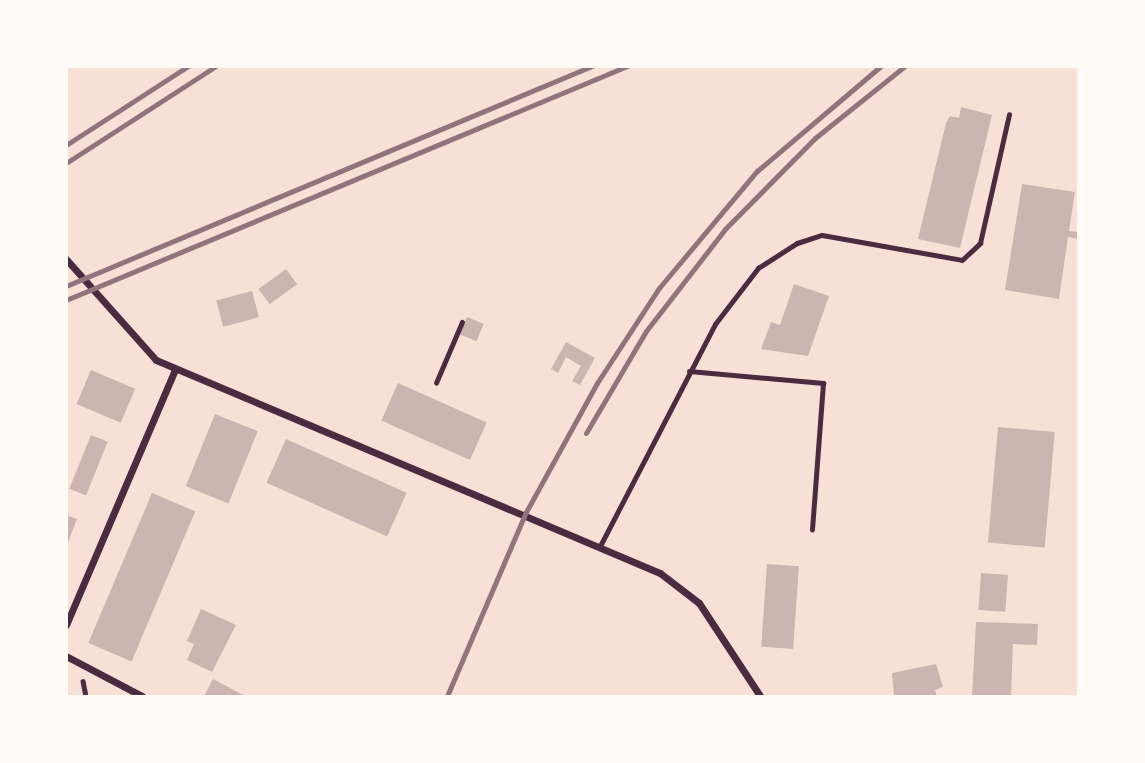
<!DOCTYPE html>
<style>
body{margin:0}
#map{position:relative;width:1145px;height:763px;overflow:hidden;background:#f7e1d7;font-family:Helvetica,sans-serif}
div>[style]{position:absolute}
.building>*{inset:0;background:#ccb4b1;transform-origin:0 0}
.path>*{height:4.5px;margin:-2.25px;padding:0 2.25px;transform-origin:2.25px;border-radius:2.25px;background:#4a2c40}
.service>*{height:5px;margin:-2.5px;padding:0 2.5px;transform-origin:2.5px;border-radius:2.5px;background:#4a2c40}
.minor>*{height:7px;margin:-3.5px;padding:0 3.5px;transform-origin:3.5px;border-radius:3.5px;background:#4a2c40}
.rail>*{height:5px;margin:-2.5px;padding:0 2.5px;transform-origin:2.5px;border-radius:2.5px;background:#8f747c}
span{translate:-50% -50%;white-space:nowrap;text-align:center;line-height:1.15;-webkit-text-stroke:5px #fffaf5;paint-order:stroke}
.frame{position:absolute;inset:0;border:68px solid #fffaf5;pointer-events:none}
</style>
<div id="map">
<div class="building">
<div style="clip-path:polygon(961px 107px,992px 115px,960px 248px,918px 239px,946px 123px,950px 116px,959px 118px)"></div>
<div style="clip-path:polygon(1022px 184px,1075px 192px,1069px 231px,1078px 232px,1078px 239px,1068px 237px,1059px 299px,1005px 290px)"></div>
<div style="left:286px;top:269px;width:19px;height:34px;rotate:54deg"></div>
<div style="clip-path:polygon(794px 284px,829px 296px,808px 356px,761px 349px,771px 322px,780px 325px)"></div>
<div style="left:252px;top:291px;width:27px;height:37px;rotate:75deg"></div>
<div style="left:467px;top:317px;width:18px;height:19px;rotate:22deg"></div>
<div style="clip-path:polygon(566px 342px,595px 358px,580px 385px,572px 381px,581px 366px,566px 357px,558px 373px,551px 369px)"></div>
<div style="left:91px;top:370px;width:48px;height:37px;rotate:23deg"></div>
<div style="left:398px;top:383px;width:97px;height:41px;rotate:24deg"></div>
<div style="left:215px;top:414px;width:46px;height:78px;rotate:22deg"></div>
<div style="left:998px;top:427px;width:57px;height:116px;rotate:5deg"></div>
<div style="left:91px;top:435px;width:18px;height:58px;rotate:22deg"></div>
<div style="left:286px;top:439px;width:132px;height:48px;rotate:24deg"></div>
<div style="left:152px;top:493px;width:47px;height:163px;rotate:23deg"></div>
<div style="clip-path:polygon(66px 515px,77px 519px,67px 545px,66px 545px)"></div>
<div style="left:767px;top:564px;width:32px;height:83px;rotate:4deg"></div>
<div style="left:981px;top:573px;width:27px;height:37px;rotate:4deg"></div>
<div style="clip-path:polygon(201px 609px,236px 625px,212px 672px,187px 660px,194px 644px,187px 641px)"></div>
<div style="clip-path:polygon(976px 622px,1038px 624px,1037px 645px,1013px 644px,1011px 696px,972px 696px)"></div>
<div style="clip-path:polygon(936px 664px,943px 687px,935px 690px,937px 696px,894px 696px,892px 673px)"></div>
<div style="clip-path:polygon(213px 679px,245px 696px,204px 696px)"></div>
</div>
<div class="path">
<div style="left:436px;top:383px;width:66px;rotate:-66.9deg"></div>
<div style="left:83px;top:681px;width:15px;rotate:79deg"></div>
</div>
<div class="service">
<div style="left:689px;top:371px;width:135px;rotate:5.1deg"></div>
<div style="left:823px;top:383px;width:147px;rotate:94.3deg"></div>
<div style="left:601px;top:544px;width:248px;rotate:-62.6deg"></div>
<div style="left:715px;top:324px;width:71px;rotate:-52.5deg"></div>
<div style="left:758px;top:268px;width:46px;rotate:-32.7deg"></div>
<div style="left:797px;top:243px;width:26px;rotate:-18deg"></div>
<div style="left:822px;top:235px;width:142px;rotate:10.1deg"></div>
<div style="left:962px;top:260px;width:25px;rotate:-43deg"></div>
<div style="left:980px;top:243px;width:132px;rotate:-77.3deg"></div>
</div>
<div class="minor">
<div style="left:66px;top:259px;width:135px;rotate:48.3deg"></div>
<div style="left:156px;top:360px;width:547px;rotate:22.91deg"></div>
<div style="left:660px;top:573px;width:49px;rotate:37.6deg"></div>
<div style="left:699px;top:603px;width:111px;rotate:56.7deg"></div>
<div style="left:66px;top:625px;width:278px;rotate:-66.9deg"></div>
<div style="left:66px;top:656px;width:86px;rotate:27.8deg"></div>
</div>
<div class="rail">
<div style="left:66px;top:145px;width:145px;rotate:-32.9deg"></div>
<div style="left:66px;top:163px;width:179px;rotate:-32.9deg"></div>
<div style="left:66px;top:286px;width:570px;rotate:-22.7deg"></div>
<div style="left:66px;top:300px;width:608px;rotate:-22.64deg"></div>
<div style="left:586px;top:433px;width:118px;rotate:-59.5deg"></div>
<div style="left:646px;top:331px;width:129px;rotate:-52.2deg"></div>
<div style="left:725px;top:229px;width:128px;rotate:-45.3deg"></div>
<div style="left:815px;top:138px;width:115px;rotate:-38.7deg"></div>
<div style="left:447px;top:696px;width:200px;rotate:-66.8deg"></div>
<div style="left:526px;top:512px;width:147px;rotate:-61.2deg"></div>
<div style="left:597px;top:383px;width:113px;rotate:-56.9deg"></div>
<div style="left:659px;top:288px;width:153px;rotate:-50.1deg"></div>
<div style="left:757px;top:171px;width:162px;rotate:-40.3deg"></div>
</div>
<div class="frame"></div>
</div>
